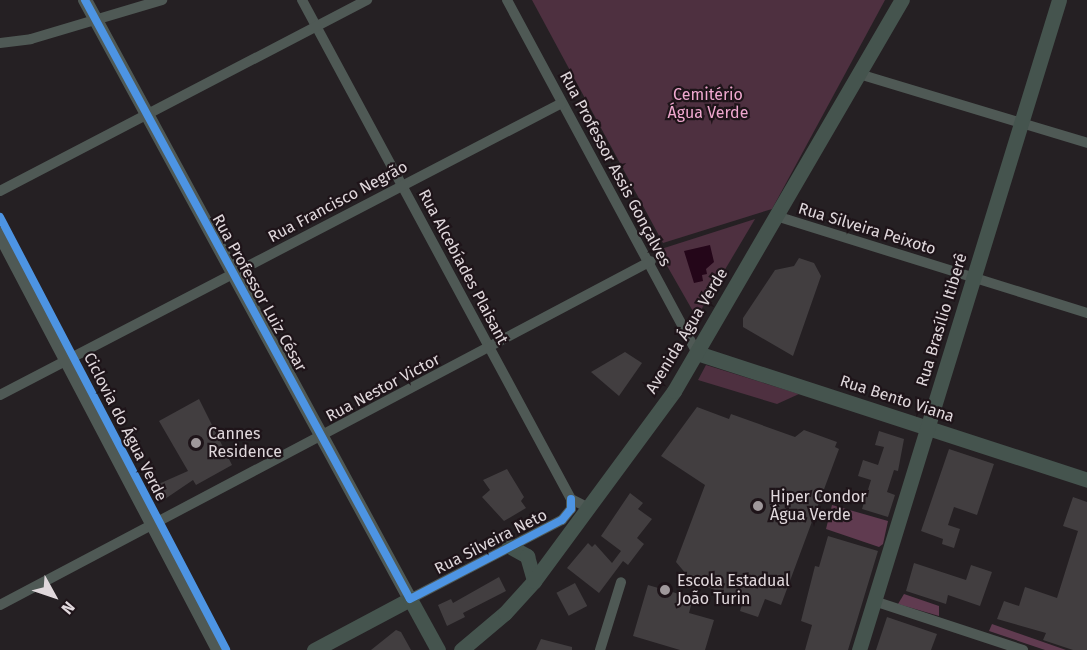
<!DOCTYPE html>
<meta charset="utf-8">
<style>
body{margin:0}
#map{position:relative;width:1087px;height:650px;overflow:hidden;background:#252023;font-family:"Fira Sans",sans-serif}
div>[style]{position:absolute}
.green>*{inset:0;background:#4e3040}
.forest>*{inset:0;background:#603b50}
.water>*{inset:0;background:#240619}
.building>*{inset:0;background:#423e40;transform-origin:0 0}
.minor>*{height:10px;margin:-5px;padding:0 5px;transform-origin:5px;border-radius:5px;background:#4f5955}
.tertiary>*{height:14px;margin:-7px;padding:0 7px;transform-origin:7px;border-radius:7px;background:#4f5955}
.secondary>*{height:15px;margin:-7.5px;padding:0 7.5px;transform-origin:7.5px;border-radius:7.5px;background:#45544e}
.cycleway>*{height:8px;margin:-4px;padding:0 4px;transform-origin:4px;border-radius:4px;background:#4d94e3}
.dots>*{width:16px;height:16px;translate:-50% -50%;box-sizing:border-box;border:3px solid #1e1419;border-radius:50%}
span{translate:-50% -50%;white-space:nowrap;text-align:center;line-height:1.15;-webkit-text-stroke:4.5px #1e1419;paint-order:stroke}
.park-label{font-size:16px;color:#efa8cf}
.street-label{font-size:16px;color:#e0d8dc}
.poi-label{font-size:16px;color:#e0d8dc}
.left{translate:0 -50%;text-align:left}
.north{position:absolute;left:24px;top:566px;width:60px;height:60px;-webkit-text-stroke:4px #1e1419;paint-order:stroke;rotate:130deg;font-size:16px;font-weight:700;line-height:24px;text-align:center;color:#e0d8dc}
.north::after{content:'';display:block;margin:auto;width:21px;height:27px;background:#e0d8dc;clip-path:polygon(50% 0,100% 100%,50% 72%,0 100%)}
</style>
<div id="map">
<div class="green">
<div style="clip-path:polygon(532px 0,885px 0,772px 209px,663px 243px)"></div>
<div style="clip-path:polygon(755px 219px,701px 310px,694px 313px,658px 250px)"></div>
<div style="clip-path:polygon(706px 365px,799px 394px,777px 404px,698px 380px)"></div>
</div>
<div class="forest">
<div style="clip-path:polygon(832px 505px,888px 521px,883px 544px,879px 547px,826px 529px)"></div>
<div style="clip-path:polygon(904px 594px,939px 606px,939px 616px,898px 604px)"></div>
<div style="clip-path:polygon(992px 624px,1066px 650px,1045px 650px,989px 631px)"></div>
</div>
<div class="water">
<div style="clip-path:polygon(710px 245px,714px 262px,706px 269px,707px 274px,702px 275px,703px 281px,694px 283px,684px 251px)"></div>
</div>
<div class="building">
<div style="clip-path:polygon(799px 258px,814px 263px,821px 276px,793px 356px,743px 327px,743px 318px,775px 270px,794px 266px)"></div>
<div style="clip-path:polygon(625px 352px,642px 363px,619px 396px,591px 372px)"></div>
<div style="clip-path:polygon(199px 399px,232px 465px,196px 485px,193px 480px,162px 501px,154px 486px,188px 471px,159px 421px)"></div>
<div style="clip-path:polygon(697px 407px,729px 419px,731px 414px,795px 437px,804px 430px,837px 442px,835px 447px,839px 449px,781px 605px,765px 599px,758px 617px,740px 611px,743px 601px,692px 581px,676px 562px,705px 485px,661px 456px)"></div>
<div style="clip-path:polygon(879px 431px,904px 439px,898px 471px,894px 470px,887px 492px,895px 495px,888px 517px,862px 509px,871px 480px,858px 476px,863px 460px,878px 465px,884px 447px,875px 445px)"></div>
<div style="clip-path:polygon(949px 449px,994px 464px,977px 515px,954px 507px,948px 525px,960px 529px,954px 548px,942px 544px,943px 539px,921px 531px)"></div>
<div style="clip-path:polygon(507px 469px,524px 497px,521px 501px,526px 508px,504px 521px,482px 497px,490px 490px,483px 480px)"></div>
<div style="clip-path:polygon(630px 493px,643px 503px,638px 509px,652px 519px,637px 538px,644px 544px,628px 565px,623px 561px,599px 593px,567px 568px,588px 543px,592px 547px,595px 544px,612px 563px,621px 551px,601px 536px)"></div>
<div style="clip-path:polygon(1073px 497px,1087px 502px,1087px 650px,1073px 650px,1043px 640px,1046px 633px,997px 619px,1004px 601px,1019px 606px,1025px 587px,1057px 598px,1078px 531px,1063px 526px)"></div>
<div style="clip-path:polygon(828px 536px,878px 551px,848px 650px,805px 650px,812px 625px,801px 621px,815px 566px,819px 567px)"></div>
<div style="clip-path:polygon(914px 563px,966px 580px,971px 565px,992px 572px,980px 606px,948px 595px,946px 604px,906px 591px)"></div>
<div style="clip-path:polygon(499px 577px,506px 591px,463px 613px,465px 617px,447px 626px,438px 605px,451px 599px,453px 603px)"></div>
<div style="left:575px;top:583px;width:26px;height:21px;rotate:62deg"></div>
<div style="clip-path:polygon(648px 585px,693px 598px,689px 613px,714px 620px,705px 650px,680px 650px,633px 636px)"></div>
<div style="clip-path:polygon(887px 617px,937px 634px,931px 650px,876px 650px)"></div>
<div style="clip-path:polygon(396px 630px,401px 632px,411px 650px,371px 650px)"></div>
<div style="clip-path:polygon(541px 639px,572px 647px,572px 650px,536px 650px)"></div>
</div>
<div class="minor">
<div style="left:302px;top:0;width:567px;rotate:61.67deg"></div>
<div style="left:571px;top:499px;width:20px;rotate:27deg"></div>
<div style="left:507px;top:0;width:401px;rotate:61.7deg"></div>
<div style="left:0;top:43px;width:31px;rotate:-7deg"></div>
<div style="left:31px;top:39px;width:137px;rotate:-16.6deg"></div>
<div style="left:859px;top:74px;width:238px;rotate:16.8deg"></div>
<div style="left:0;top:191px;width:414px;rotate:-27.5deg"></div>
<div style="left:776px;top:216px;width:326px;rotate:17.3deg"></div>
<div style="left:0;top:395px;width:633px;rotate:-27.46deg"></div>
<div style="left:410px;top:599px;width:171px;rotate:-27.5deg"></div>
<div style="left:562px;top:520px;width:14px;rotate:-51deg"></div>
<div style="left:571px;top:509px;width:10px;rotate:-90deg"></div>
<div style="left:874px;top:601px;width:157px;rotate:18.2deg"></div>
<div style="left:0;top:605px;width:736px;rotate:-27.85deg"></div>
<div style="left:600px;top:650px;width:71px;rotate:-72.8deg"></div>
</div>
<div class="tertiary">
<div style="left:85px;top:0;width:681px;rotate:61.52deg"></div>
<div style="left:0;top:234px;width:470px;rotate:62.3deg"></div>
</div>
<div class="secondary">
<div style="left:697px;top:353px;width:410px;rotate:18deg"></div>
<div style="left:509px;top:546px;width:21px;rotate:29deg"></div>
<div style="left:527px;top:556px;width:26px;rotate:74deg"></div>
<div style="left:314px;top:650px;width:109px;rotate:-28deg"></div>
<div style="left:410px;top:599px;width:58px;rotate:61.2deg"></div>
<div style="left:461px;top:650px;width:57px;rotate:-40.1deg"></div>
<div style="left:505px;top:613px;width:43px;rotate:-47.8deg"></div>
<div style="left:534px;top:581px;width:236px;rotate:-53.6deg"></div>
<div style="left:674px;top:391px;width:453px;rotate:-59.8deg"></div>
<div style="left:859px;top:650px;width:680px;rotate:-72.9deg"></div>
</div>
<div class="cycleway">
<div style="left:85px;top:0;width:681px;rotate:61.52deg"></div>
<div style="left:410px;top:599px;width:171px;rotate:-27.5deg"></div>
<div style="left:562px;top:520px;width:14px;rotate:-51deg"></div>
<div style="left:571px;top:509px;width:10px;rotate:-90deg"></div>
<div style="left:0;top:217px;width:488px;rotate:62.4deg"></div>
</div>
<div class="dots">
<div style="left:196px;top:443px;background:#9f989b"></div>
<div style="left:758px;top:506px;background:#9f989b"></div>
<div style="left:665px;top:590px;background:#9f989b"></div>
</div>
<div class="park-label">
<span style="left:708px;top:104px">Cemitério<br>Água Verde</span>
</div>
<div class="street-label">
<span style="left:615px;top:169px;rotate:62deg">Rua Professor Assis Gonçalves</span>
<span style="left:338px;top:202px;rotate:-28deg">Rua Francisco Negrão</span>
<span style="left:867px;top:229px;rotate:17deg">Rua Silveira Peixoto</span>
<span style="left:463px;top:267px;rotate:62deg">Rua Alcebíades Plaisant</span>
<span style="left:259px;top:293px;rotate:61deg">Rua Professor Luiz César</span>
<span style="left:942px;top:320px;rotate:-73deg">Rua Brasílio Itiberê</span>
<span style="left:687px;top:331px;rotate:-59deg">Avenida Água Verde</span>
<span style="left:383px;top:388px;rotate:-28deg">Rua Nestor Victor</span>
<span style="left:897px;top:399px;rotate:18deg">Rua Bento Viana</span>
<span style="left:125px;top:427px;rotate:63deg">Ciclovia do Água Verde</span>
<span style="left:491px;top:542px;rotate:-27deg">Rua Silveira Neto</span>
</div>
<div class="poi-label">
<span class="left" style="left:208px;top:443px">Cannes<br>Residence</span>
<span class="left" style="left:770px;top:506px">Hiper Condor<br>Água Verde</span>
<span class="left" style="left:677px;top:590px">Escola Estadual<br>João Turin</span>
</div>
<div class="north">N</div>
</div>
